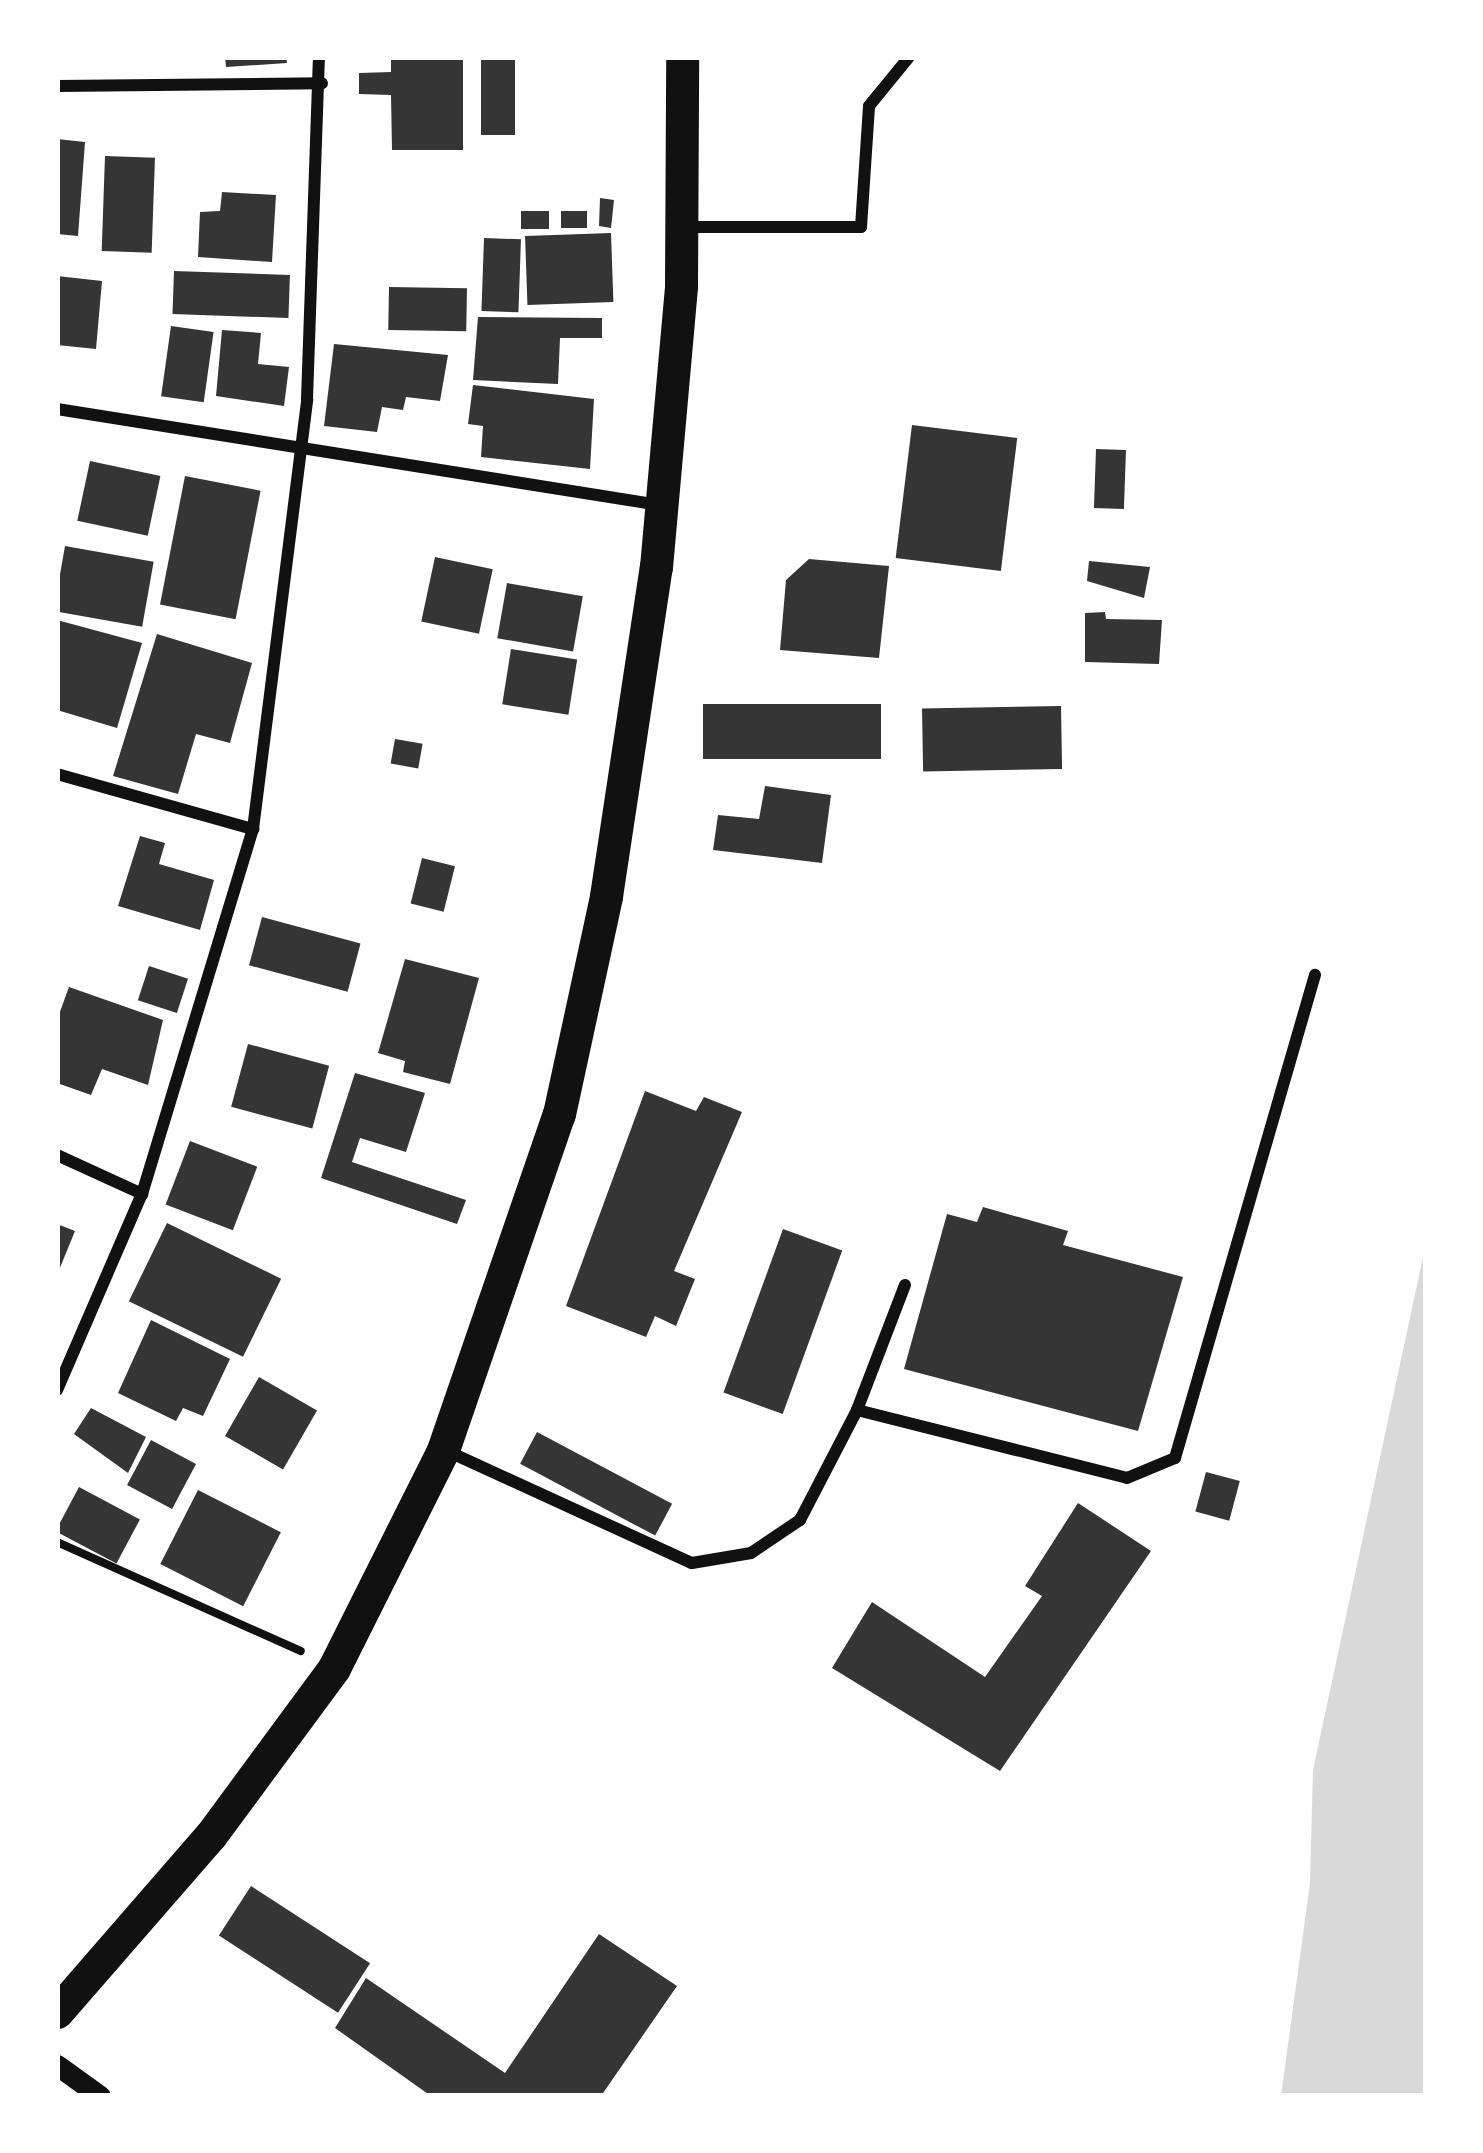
<!DOCTYPE html>
<style>
body{margin:0}
#map{position:relative;width:1483px;height:2153px;overflow:hidden;background:#fff;font-family:Ubuntu,sans-serif}
div>[style]{position:absolute}
.water>*{inset:0;background:#d9d9d9}
.building>*{inset:0;background:#353535;transform-origin:0 0}
.path>*{height:8px;margin:-4px;padding:0 4px;transform-origin:4px;border-radius:4px;background:#111}
.minor>*{height:12px;margin:-6px;padding:0 6px;transform-origin:6px;border-radius:6px;background:#111}
.tertiary>*{height:21px;margin:-10.5px;padding:0 10.5px;transform-origin:10.5px;border-radius:10.5px;background:#111}
.trunk>*{height:33px;margin:-16.5px;padding:0 16.5px;transform-origin:16.5px;border-radius:16.5px;background:#111}
span{translate:-50% -50%;white-space:nowrap;text-align:center;line-height:1.15;-webkit-text-stroke:10px #fff;paint-order:stroke}
.frame{position:absolute;inset:0;border:60px solid #fff;pointer-events:none}
</style>
<div id="map">
<div class="water">
<div style="clip-path:polygon(1426px 1243px,1426px 2096px,1281px 2096px,1310px 1883px,1313px 1770px)"></div>
</div>
<div class="building">
<div style="clip-path:polygon(225px 57px,286px 57px,287px 63px,226px 67px)"></div>
<div style="clip-path:polygon(391px 57px,463px 57px,463px 150px,392px 150px,391px 95px,359px 94px,359px 73px,391px 72px)"></div>
<div style="left:481px;top:57px;width:34px;height:78px"></div>
<div style="clip-path:polygon(57px 139px,85px 142px,78px 236px,57px 234px)"></div>
<div style="left:105px;top:156px;width:50px;height:95px;rotate:2deg"></div>
<div style="clip-path:polygon(222px 192px,276px 195px,272px 262px,198px 257px,200px 212px,220px 211px)"></div>
<div style="clip-path:polygon(600px 198px,614px 200px,611px 228px,599px 226px)"></div>
<div style="left:521px;top:211px;width:28px;height:18px"></div>
<div style="left:561px;top:211px;width:26px;height:17px"></div>
<div style="left:611px;top:233px;width:69px;height:86px;rotate:88deg"></div>
<div style="left:484px;top:238px;width:37px;height:73px;rotate:2deg"></div>
<div style="left:174px;top:271px;width:116px;height:43px;rotate:2deg"></div>
<div style="clip-path:polygon(57px 276px,102px 281px,96px 349px,57px 345px)"></div>
<div style="left:389px;top:287px;width:78px;height:43px;rotate:1deg"></div>
<div style="clip-path:polygon(478px 317px,602px 318px,602px 338px,560px 338px,558px 384px,473px 380px)"></div>
<div style="left:171px;top:326px;width:43px;height:71px;rotate:8deg"></div>
<div style="clip-path:polygon(222px 330px,261px 333px,258px 364px,289px 367px,284px 406px,216px 396px)"></div>
<div style="clip-path:polygon(334px 344px,448px 355px,440px 401px,406px 397px,403px 410px,382px 407px,377px 432px,324px 426px)"></div>
<div style="clip-path:polygon(473px 385px,594px 399px,590px 469px,481px 457px,483px 426px,468px 424px)"></div>
<div style="left:912px;top:425px;width:106px;height:134px;rotate:7deg"></div>
<div style="left:1096px;top:449px;width:30px;height:59px;rotate:2deg"></div>
<div style="left:90px;top:461px;width:72px;height:61px;rotate:12deg"></div>
<div style="left:185px;top:476px;width:77px;height:131px;rotate:11deg"></div>
<div style="left:65px;top:546px;width:90px;height:66px;rotate:10deg"></div>
<div style="left:435px;top:557px;width:59px;height:66px;rotate:12deg"></div>
<div style="clip-path:polygon(809px 559px,889px 566px,879px 658px,780px 650px,786px 580px)"></div>
<div style="clip-path:polygon(1089px 561px,1150px 567px,1144px 598px,1087px 581px)"></div>
<div style="left:507px;top:583px;width:77px;height:56px;rotate:10deg"></div>
<div style="clip-path:polygon(1105px 612px,1106px 619px,1162px 620px,1159px 664px,1085px 662px,1085px 613px)"></div>
<div style="clip-path:polygon(57px 620px,142px 643px,117px 728px,57px 710px)"></div>
<div style="clip-path:polygon(157px 634px,252px 663px,230px 743px,196px 734px,178px 794px,113px 776px)"></div>
<div style="left:511px;top:649px;width:67px;height:56px;rotate:9deg"></div>
<div style="left:703px;top:704px;width:178px;height:55px"></div>
<div style="left:1061px;top:706px;width:63px;height:139px;rotate:89deg"></div>
<div style="left:395px;top:739px;width:28px;height:25px;rotate:10deg"></div>
<div style="clip-path:polygon(765px 786px,831px 795px,822px 863px,713px 850px,718px 815px,759px 819px)"></div>
<div style="clip-path:polygon(140px 836px,165px 843px,159px 864px,214px 880px,200px 930px,118px 906px)"></div>
<div style="left:422px;top:858px;width:34px;height:47px;rotate:14deg"></div>
<div style="left:262px;top:917px;width:102px;height:50px;rotate:15deg"></div>
<div style="clip-path:polygon(405px 959px,479px 978px,450px 1084px,403px 1072px,405px 1061px,378px 1053px)"></div>
<div style="left:149px;top:966px;width:41px;height:36px;rotate:18deg"></div>
<div style="clip-path:polygon(69px 987px,163px 1020px,148px 1085px,102px 1069px,91px 1095px,57px 1083px,57px 1020px)"></div>
<div style="left:248px;top:1044px;width:84px;height:65px;rotate:15deg"></div>
<div style="clip-path:polygon(355px 1073px,425px 1093px,406px 1152px,360px 1138px,352px 1162px,466px 1200px,457px 1224px,321px 1178px)"></div>
<div style="clip-path:polygon(645px 1091px,696px 1111px,704px 1097px,742px 1112px,674px 1271px,695px 1279px,676px 1326px,655px 1316px,646px 1337px,566px 1306px)"></div>
<div style="left:190px;top:1141px;width:72px;height:68px;rotate:21deg"></div>
<div style="clip-path:polygon(983px 1207px,1068px 1231px,1063px 1245px,1183px 1277px,1138px 1431px,904px 1369px,947px 1214px,977px 1222px)"></div>
<div style="left:167px;top:1223px;width:127px;height:87px;rotate:26deg"></div>
<div style="clip-path:polygon(57px 1224px,75px 1231px,57px 1275px)"></div>
<div style="left:783px;top:1229px;width:63px;height:174px;rotate:20deg"></div>
<div style="clip-path:polygon(151px 1320px,230px 1359px,203px 1416px,183px 1408px,176px 1421px,118px 1393px)"></div>
<div style="left:259px;top:1377px;width:67px;height:68px;rotate:30deg"></div>
<div style="clip-path:polygon(91px 1408px,146px 1437px,128px 1473px,74px 1434px)"></div>
<div style="left:537px;top:1432px;width:153px;height:36px;rotate:28deg"></div>
<div style="left:151px;top:1440px;width:51px;height:51px;rotate:28deg"></div>
<div style="left:1206px;top:1472px;width:35px;height:41px;rotate:15deg"></div>
<div style="left:79px;top:1487px;width:69px;height:50px;rotate:28deg"></div>
<div style="left:198px;top:1490px;width:93px;height:83px;rotate:27deg"></div>
<div style="clip-path:polygon(1078px 1503px,1151px 1551px,1000px 1771px,832px 1668px,872px 1602px,985px 1677px,1042px 1596px,1025px 1586px)"></div>
<div style="left:251px;top:1886px;width:142px;height:59px;rotate:33deg"></div>
<div style="clip-path:polygon(599px 1934px,677px 1986px,601px 2096px,431px 2096px,335px 2028px,366px 1978px,505px 2073px)"></div>
</div>
<div class="path">
<div style="left:57px;top:1542px;width:267px;rotate:24.1deg"></div>
</div>
<div class="minor">
<div style="left:57px;top:86px;width:265px;rotate:-0.6deg"></div>
<div style="left:685px;top:227px;width:176px"></div>
<div style="left:861px;top:227px;width:121px;rotate:-86.2deg"></div>
<div style="left:869px;top:106px;width:63px;rotate:-50.8deg"></div>
<div style="left:57px;top:409px;width:611px;rotate:9.05deg"></div>
<div style="left:57px;top:774px;width:204px;rotate:15.7deg"></div>
<div style="left:57px;top:1155px;width:94px;rotate:24.6deg"></div>
<div style="left:57px;top:1390px;width:214px;rotate:-66.6deg"></div>
<div style="left:142px;top:1194px;width:382px;rotate:-73.1deg"></div>
<div style="left:253px;top:829px;width:433px;rotate:-82.8deg"></div>
<div style="left:307px;top:399px;width:342px;rotate:-88deg"></div>
<div style="left:857px;top:1410px;width:278px;rotate:14.1deg"></div>
<div style="left:1127px;top:1478px;width:52px;rotate:-22.6deg"></div>
<div style="left:1175px;top:1458px;width:503px;rotate:-73.84deg"></div>
<div style="left:447px;top:1451px;width:269px;rotate:24.6deg"></div>
<div style="left:692px;top:1563px;width:60px;rotate:-9.6deg"></div>
<div style="left:751px;top:1553px;width:59px;rotate:-34deg"></div>
<div style="left:800px;top:1520px;width:124px;rotate:-62.6deg"></div>
<div style="left:857px;top:1410px;width:134px;rotate:-69deg"></div>
</div>
<div class="tertiary">
<div style="left:57px;top:2065px;width:53px;rotate:35.8deg"></div>
</div>
<div class="trunk">
<div style="left:57px;top:2012px;width:235px;rotate:-49deg"></div>
<div style="left:211px;top:1835px;width:207px;rotate:-53.6deg"></div>
<div style="left:334px;top:1668px;width:244px;rotate:-63.4deg"></div>
<div style="left:443px;top:1450px;width:355px;rotate:-71deg"></div>
<div style="left:559px;top:1114px;width:223px;rotate:-77.8deg"></div>
<div style="left:606px;top:896px;width:333px;rotate:-81.4deg"></div>
<div style="left:656px;top:567px;width:282px;rotate:-84.9deg"></div>
<div style="left:681px;top:286px;width:229px;rotate:-89.7deg"></div>
</div>
<div class="frame"></div>
</div>
